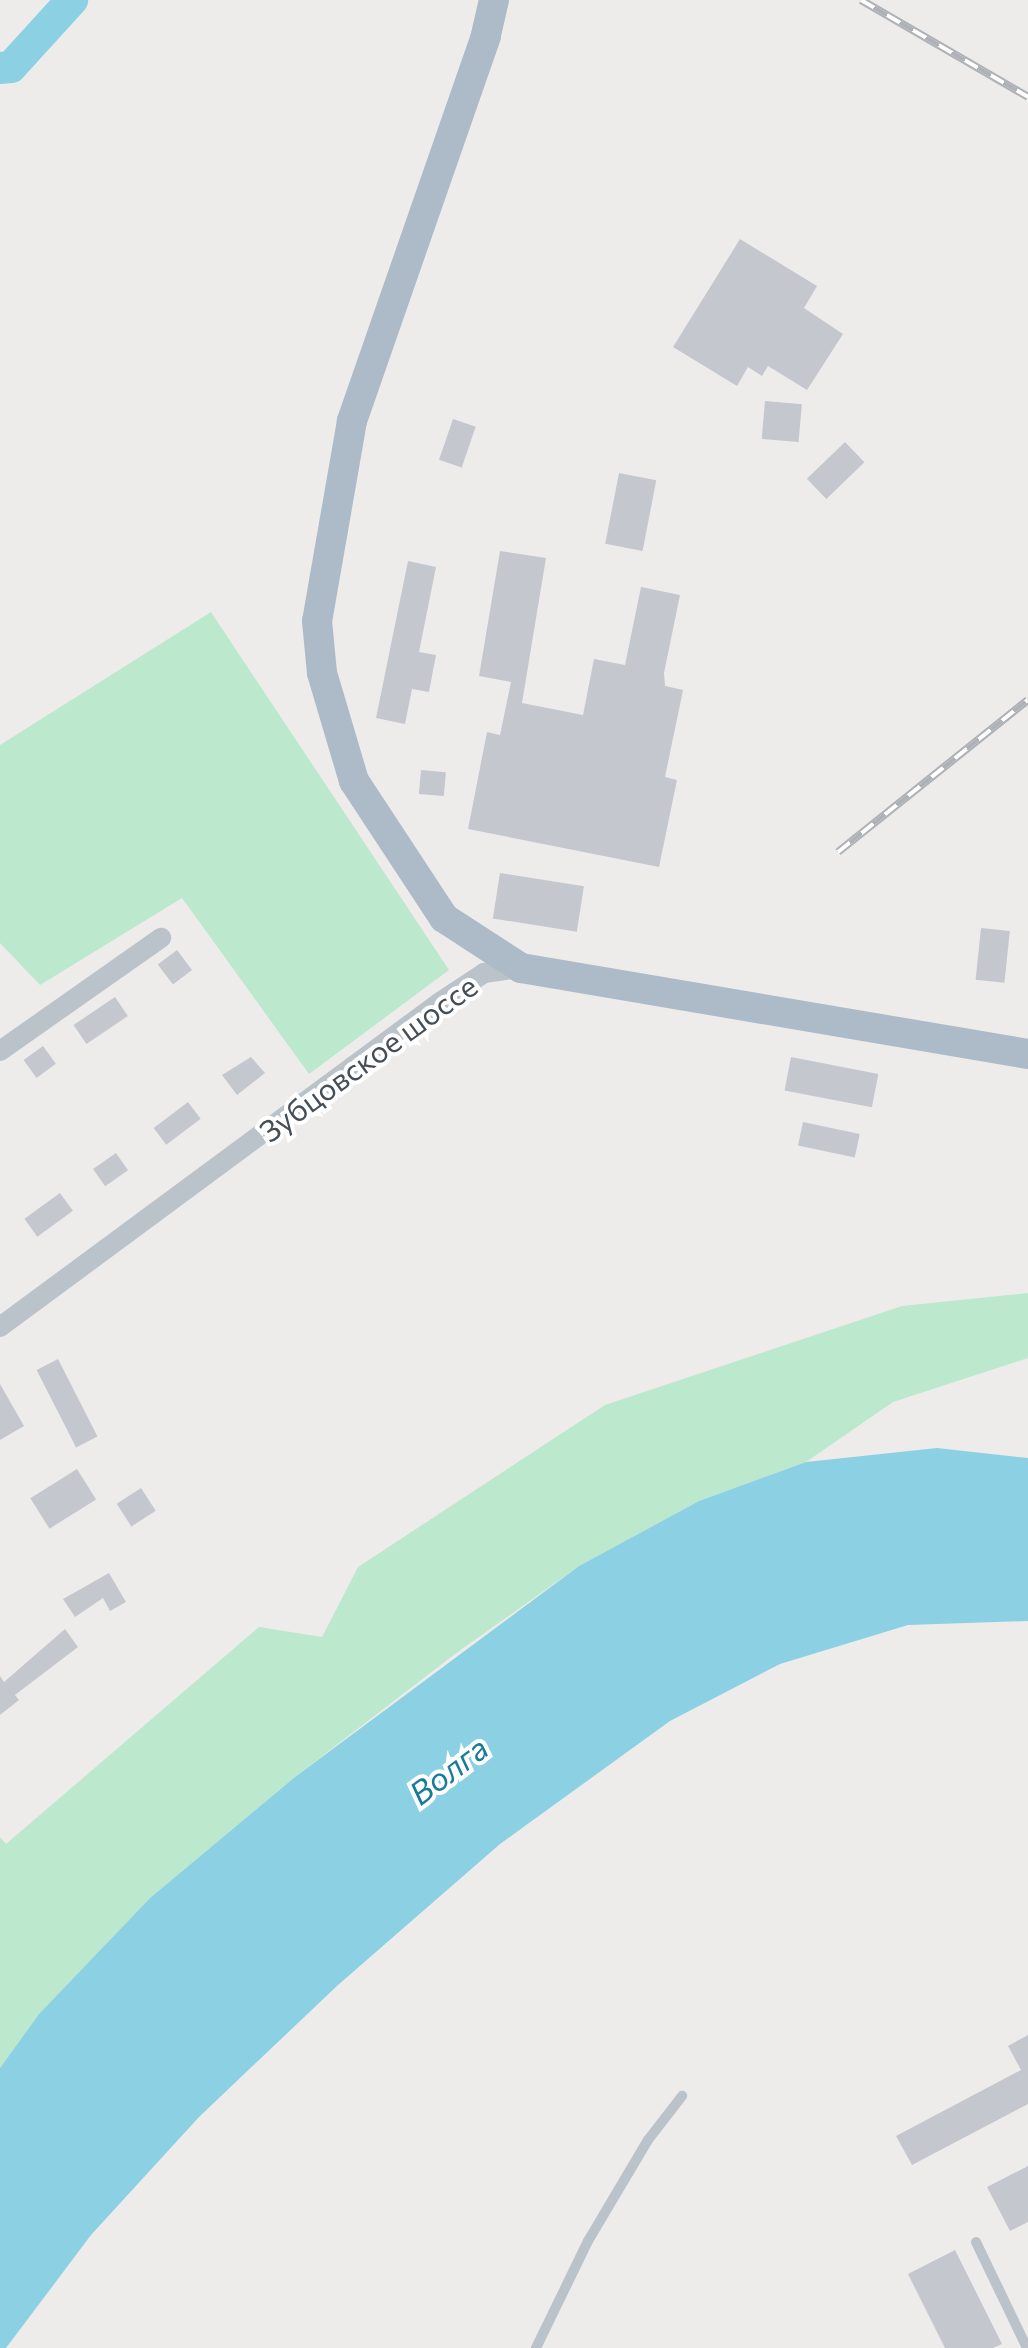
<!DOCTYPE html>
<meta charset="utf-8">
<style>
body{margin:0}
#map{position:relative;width:1028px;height:2348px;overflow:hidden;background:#eeebeb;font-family:Commissioner,sans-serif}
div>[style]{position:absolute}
.green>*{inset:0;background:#bce9ce}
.water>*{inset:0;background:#8cd1e3}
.river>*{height:32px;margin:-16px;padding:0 16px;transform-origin:16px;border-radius:16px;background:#8cd1e3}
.building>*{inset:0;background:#c5c7ce;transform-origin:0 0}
.lane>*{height:10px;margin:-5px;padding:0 5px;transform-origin:5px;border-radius:5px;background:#bac3ca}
.street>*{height:20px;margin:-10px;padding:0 10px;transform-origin:10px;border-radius:10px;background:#bac3ca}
.primary>*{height:30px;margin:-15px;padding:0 15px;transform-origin:15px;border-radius:15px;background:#adbbc9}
.rail>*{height:8px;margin-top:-4px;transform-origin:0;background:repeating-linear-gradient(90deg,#fff 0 15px,#aeb1b5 0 30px);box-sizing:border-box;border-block:2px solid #aeb1b5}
span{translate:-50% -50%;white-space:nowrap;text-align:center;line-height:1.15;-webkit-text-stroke:8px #fff;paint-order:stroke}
.street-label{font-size:30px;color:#454e57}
.water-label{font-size:32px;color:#187c98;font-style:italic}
</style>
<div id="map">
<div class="green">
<div style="clip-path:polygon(211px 612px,449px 970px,309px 1074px,182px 898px,40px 985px,0 943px,0 745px)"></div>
<div style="clip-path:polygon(1028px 1293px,1028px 1358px,893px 1402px,806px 1462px,699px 1501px,579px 1566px,455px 1654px,295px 1777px,150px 1898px,39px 2014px,0 2068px,0 1837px,6px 1844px,259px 1627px,322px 1637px,358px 1567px,605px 1405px,902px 1306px)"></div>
</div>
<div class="water">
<div style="clip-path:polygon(937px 1448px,1028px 1458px,1028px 1621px,908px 1625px,780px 1664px,670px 1721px,500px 1844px,338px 1985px,199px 2117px,91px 2235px,6px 2348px,0 2348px,0 2068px,39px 2014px,150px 1898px,295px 1777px,579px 1566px,699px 1501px,806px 1462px)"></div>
</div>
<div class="river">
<div style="left:0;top:68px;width:11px;rotate:-5deg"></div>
<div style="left:11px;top:67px;width:91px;rotate:-47.7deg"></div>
</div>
<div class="building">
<div style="clip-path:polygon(740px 239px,817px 286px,804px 308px,843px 334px,807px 390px,768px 366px,762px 376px,748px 367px,737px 386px,673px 347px)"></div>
<div style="left:765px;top:401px;width:37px;height:38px;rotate:5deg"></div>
<div style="left:453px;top:419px;width:24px;height:43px;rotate:19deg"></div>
<div style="left:845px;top:442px;width:28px;height:53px;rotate:46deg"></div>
<div style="left:619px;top:473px;width:38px;height:72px;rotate:11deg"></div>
<div style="clip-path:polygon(500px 551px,546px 558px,522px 703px,583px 715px,594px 659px,625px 665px,641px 587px,680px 595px,664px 673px,665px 686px,683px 690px,665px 777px,677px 780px,659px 867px,468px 829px,487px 732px,500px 735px,511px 682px,479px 676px)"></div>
<div style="clip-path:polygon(408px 561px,436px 567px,419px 652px,436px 655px,429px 692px,412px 689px,405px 724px,376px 718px)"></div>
<div style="left:421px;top:770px;width:25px;height:24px;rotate:5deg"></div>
<div style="left:500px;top:873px;width:85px;height:46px;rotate:9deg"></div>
<div style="left:981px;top:928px;width:29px;height:52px;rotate:6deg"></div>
<div style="left:177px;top:950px;width:25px;height:24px;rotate:53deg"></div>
<div style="left:115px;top:997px;width:23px;height:50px;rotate:56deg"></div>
<div style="left:43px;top:1046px;width:22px;height:24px;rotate:54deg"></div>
<div style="clip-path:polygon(251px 1057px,265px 1073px,237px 1095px,222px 1075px)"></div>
<div style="left:791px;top:1057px;width:89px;height:34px;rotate:11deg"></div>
<div style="left:188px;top:1102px;width:21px;height:43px;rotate:53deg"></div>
<div style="left:803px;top:1122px;width:58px;height:24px;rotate:12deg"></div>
<div style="left:116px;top:1153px;width:21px;height:28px;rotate:55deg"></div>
<div style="left:60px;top:1193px;width:22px;height:44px;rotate:54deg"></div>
<div style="left:58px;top:1359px;width:87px;height:24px;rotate:63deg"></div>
<div style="clip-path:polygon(0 1384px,24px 1426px,0 1440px)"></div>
<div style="left:77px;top:1469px;width:36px;height:55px;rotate:58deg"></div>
<div style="left:141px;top:1488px;width:27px;height:29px;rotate:57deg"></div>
<div style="clip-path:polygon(109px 1573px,126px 1602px,110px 1611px,103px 1598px,75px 1617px,63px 1599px)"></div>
<div style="clip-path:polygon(65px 1629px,78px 1647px,15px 1695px,19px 1700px,0 1715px,0 1676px,4px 1682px)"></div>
<div style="clip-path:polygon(1028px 2035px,1028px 2104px,912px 2165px,896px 2136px,1021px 2070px,1008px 2046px)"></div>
<div style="clip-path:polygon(1028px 2166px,1028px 2222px,1010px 2231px,987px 2187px)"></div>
<div style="clip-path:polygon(955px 2250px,1002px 2344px,993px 2348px,945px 2348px,908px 2274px)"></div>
</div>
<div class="lane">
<div style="left:976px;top:2242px;width:118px;rotate:64.3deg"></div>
<div style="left:536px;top:2348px;width:119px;rotate:-64.1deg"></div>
<div style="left:588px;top:2241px;width:117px;rotate:-59.3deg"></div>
<div style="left:648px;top:2140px;width:56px;rotate:-52.3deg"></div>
</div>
<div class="street">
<div style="left:0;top:1051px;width:197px;rotate:-35.1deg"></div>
<div style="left:0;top:1327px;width:547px;rotate:-36.45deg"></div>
<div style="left:440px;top:1002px;width:53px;rotate:-33.4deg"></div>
<div style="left:484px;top:973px;width:37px;rotate:-8deg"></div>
</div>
<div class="primary">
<div style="left:494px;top:0;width:37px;rotate:103deg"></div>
<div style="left:486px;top:36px;width:408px;rotate:109.2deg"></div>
<div style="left:352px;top:421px;width:203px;rotate:99.9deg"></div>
<div style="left:317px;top:621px;width:52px;rotate:84.5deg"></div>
<div style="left:322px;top:673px;width:113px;rotate:73.5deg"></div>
<div style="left:354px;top:781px;width:164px;rotate:56.7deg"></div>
<div style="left:444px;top:918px;width:92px;rotate:33deg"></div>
<div style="left:521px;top:968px;width:514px;rotate:9.63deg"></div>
</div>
<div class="rail">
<div style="left:861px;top:0;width:193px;rotate:30.1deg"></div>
<div style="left:838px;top:852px;width:243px;rotate:-38.7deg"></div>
</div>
<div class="street-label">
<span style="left:368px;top:1058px;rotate:-36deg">Зубцовское шоссе</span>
</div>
<div class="water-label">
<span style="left:448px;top:1770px;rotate:-37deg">Волга</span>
</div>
</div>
